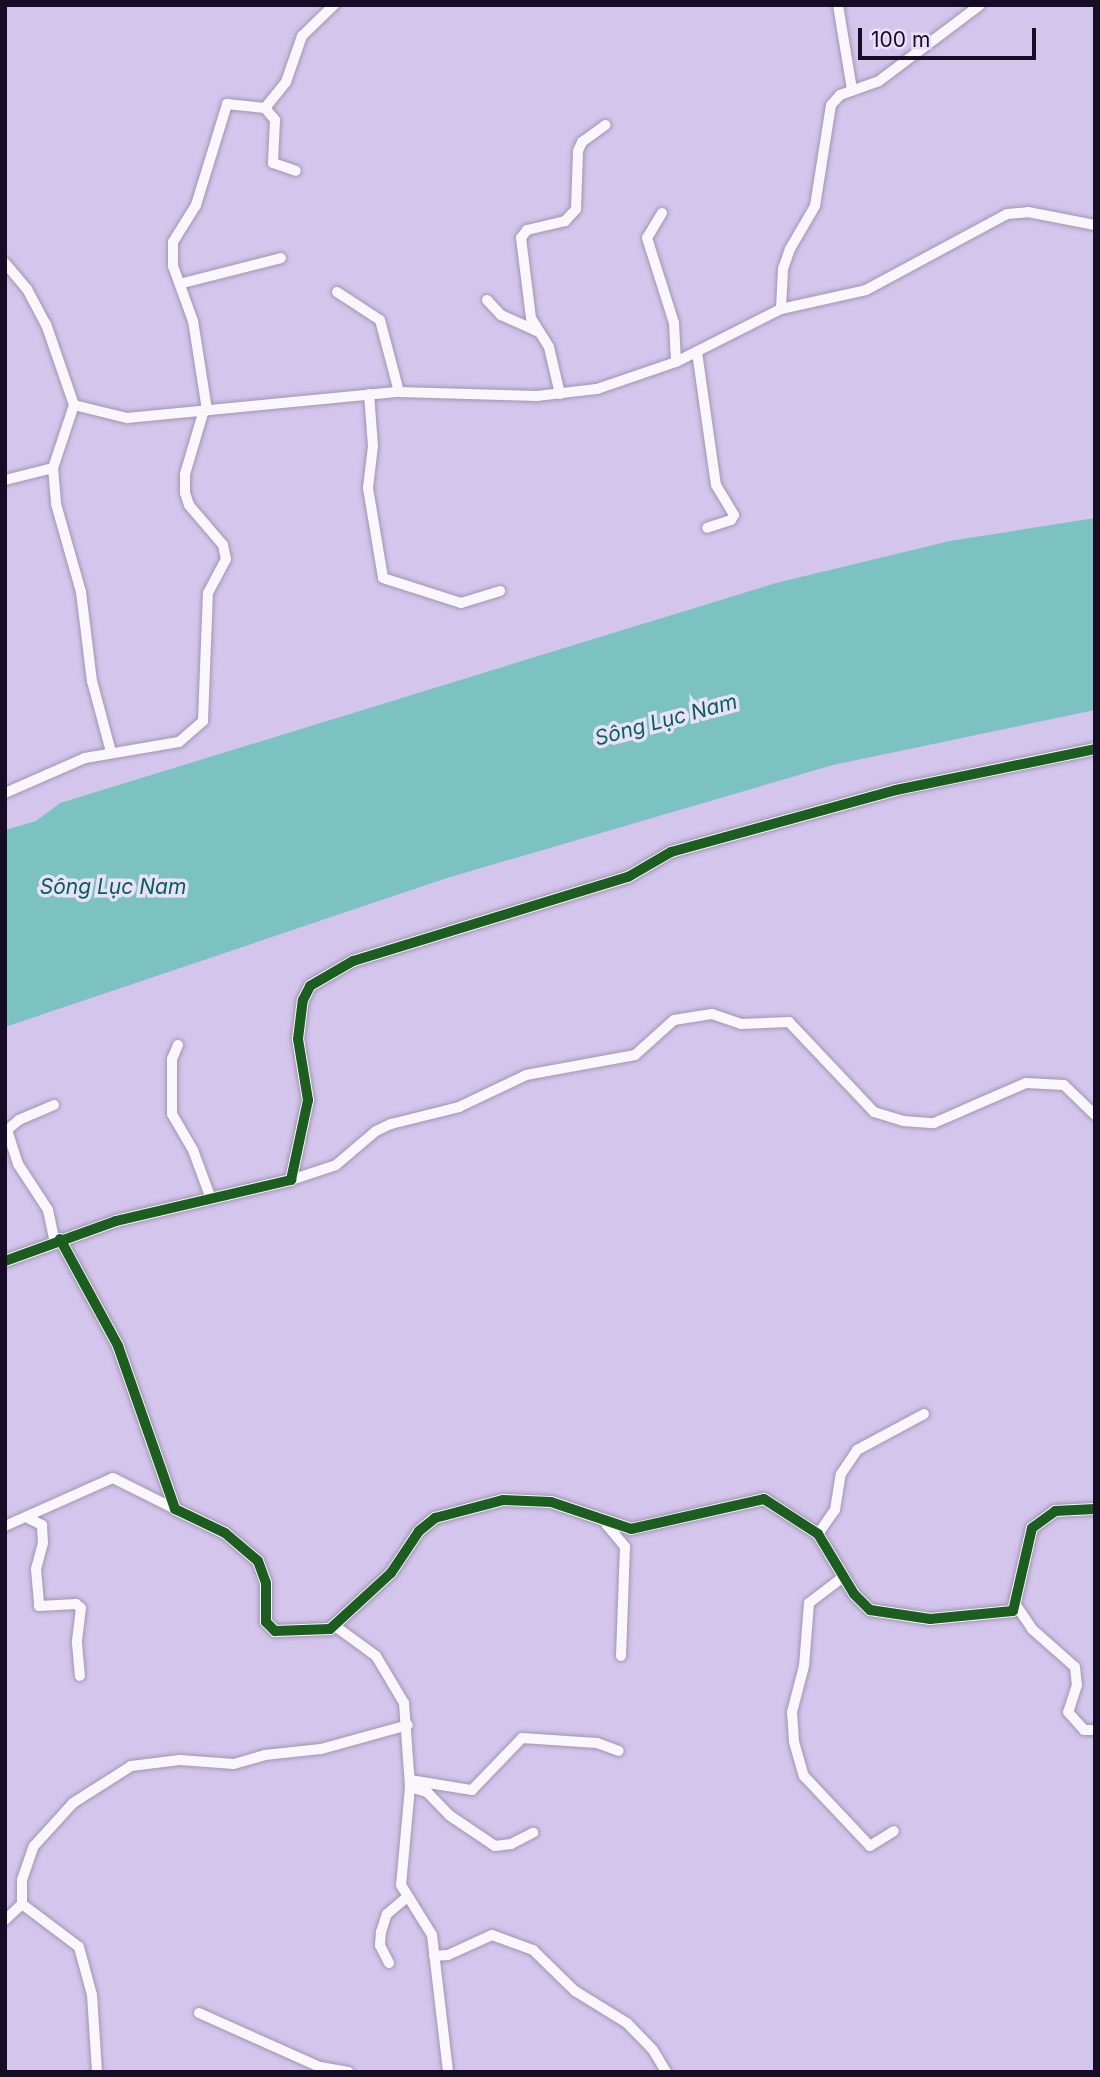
<!DOCTYPE html>
<meta charset="utf-8">
<style>
body{margin:0}
#map{position:relative;width:1100px;height:2077px;overflow:hidden;background:#d4c5ec;font-family:Inter,sans-serif}
div>[style]{position:absolute}
.water>*{inset:0;background:#7cc2c2}
.roads{filter:drop-shadow(0 0 2px #a195b3) drop-shadow(0 0 2px #a195b3)}
.minor>*{height:10px;margin:-5px;padding:0 5px;transform-origin:5px;border-radius:5px;background:#f9f6fc}
.tertiary>*{height:12px;margin:-6px;padding:0 6px;transform-origin:6px;border-radius:6px;background:#f9f6fc}
.cycleway>*{height:10px;margin:-5px;padding:0 5px;transform-origin:5px;border-radius:5px;background:#1b5e20}
span{translate:-50% -50%;white-space:nowrap;text-align:center;line-height:1.15;-webkit-text-stroke:7px #eae0fc;paint-order:stroke}
.water-label{font-size:21px;color:#026257;font-style:italic}
.frame{position:absolute;inset:0;border:7px solid #170c25;pointer-events:none}
.scale{position:absolute;left:858px;top:28px;width:178px;height:32px;box-sizing:border-box;border:4px solid #170c25;border-top:0;padding-left:9px;font-size:21px;line-height:24px;white-space:nowrap;color:#170c25;-webkit-text-stroke:5px #eae0fc;paint-order:stroke}
</style>
<div id="map">
<div class="water">
<div style="clip-path:polygon(1095px 518px,1095px 710px,833px 765px,447px 878px,5px 1027px,5px 830px,36px 821px,60px 803px,776px 583px,950px 541px)"></div>
</div>
<div class="roads">
<div class="minor">
<div style="left:838px;top:5px;width:86px;rotate:80.6deg"></div>
<div style="left:265px;top:108px;width:16px;rotate:50deg"></div>
<div style="left:275px;top:120px;width:43px;rotate:92.7deg"></div>
<div style="left:273px;top:163px;width:24px;rotate:19deg"></div>
<div style="left:662px;top:213px;width:29px;rotate:121deg"></div>
<div style="left:647px;top:238px;width:89px;rotate:72.4deg"></div>
<div style="left:674px;top:323px;width:39px;rotate:87deg"></div>
<div style="left:5px;top:263px;width:34px;rotate:50deg"></div>
<div style="left:27px;top:289px;width:40px;rotate:62deg"></div>
<div style="left:46px;top:324px;width:86px;rotate:70.9deg"></div>
<div style="left:74px;top:405px;width:66px;rotate:108.4deg"></div>
<div style="left:53px;top:468px;width:36px;rotate:85deg"></div>
<div style="left:56px;top:504px;width:91px;rotate:74.1deg"></div>
<div style="left:81px;top:592px;width:90px;rotate:83deg"></div>
<div style="left:92px;top:681px;width:73px;rotate:75deg"></div>
<div style="left:183px;top:283px;width:101px;rotate:-14.3deg"></div>
<div style="left:337px;top:292px;width:51px;rotate:33.1deg"></div>
<div style="left:380px;top:320px;width:74px;rotate:75.2deg"></div>
<div style="left:487px;top:300px;width:21px;rotate:47deg"></div>
<div style="left:501px;top:315px;width:42px;rotate:24.1deg"></div>
<div style="left:781px;top:309px;width:40px;rotate:-87.1deg"></div>
<div style="left:783px;top:269px;width:21px;rotate:-71deg"></div>
<div style="left:790px;top:249px;width:50px;rotate:-59.8deg"></div>
<div style="left:815px;top:206px;width:102px;rotate:-81deg"></div>
<div style="left:831px;top:105px;width:13px;rotate:-48deg"></div>
<div style="left:840px;top:95px;width:41px;rotate:-19.7deg"></div>
<div style="left:879px;top:81px;width:126px;rotate:-37deg"></div>
<div style="left:697px;top:352px;width:134px;rotate:81.9deg"></div>
<div style="left:716px;top:485px;width:35px;rotate:59deg"></div>
<div style="left:734px;top:515px;width:6px;rotate:121deg"></div>
<div style="left:731px;top:520px;width:25px;rotate:162deg"></div>
<div style="left:369px;top:394px;width:52px;rotate:85.6deg"></div>
<div style="left:373px;top:446px;width:42px;rotate:96.8deg"></div>
<div style="left:368px;top:488px;width:91px;rotate:80.5deg"></div>
<div style="left:383px;top:578px;width:82px;rotate:17.8deg"></div>
<div style="left:461px;top:603px;width:41px;rotate:-17.1deg"></div>
<div style="left:560px;top:394px;width:48px;rotate:-103.2deg"></div>
<div style="left:549px;top:347px;width:34px;rotate:-122deg"></div>
<div style="left:531px;top:318px;width:81px;rotate:-97.1deg"></div>
<div style="left:521px;top:238px;width:10px;rotate:-53deg"></div>
<div style="left:527px;top:230px;width:39px;rotate:-13deg"></div>
<div style="left:565px;top:221px;width:16px;rotate:-47deg"></div>
<div style="left:576px;top:209px;width:58px;rotate:-88deg"></div>
<div style="left:578px;top:151px;width:10px;rotate:-66deg"></div>
<div style="left:582px;top:142px;width:29px;rotate:-36deg"></div>
<div style="left:74px;top:405px;width:55px;rotate:13.8deg"></div>
<div style="left:127px;top:418px;width:273px;rotate:-5.5deg"></div>
<div style="left:399px;top:392px;width:138px;rotate:1.7deg"></div>
<div style="left:537px;top:396px;width:60px;rotate:-6.7deg"></div>
<div style="left:597px;top:389px;width:83px;rotate:-18.9deg"></div>
<div style="left:676px;top:362px;width:118px;rotate:-26.8deg"></div>
<div style="left:781px;top:309px;width:87px;rotate:-12.6deg"></div>
<div style="left:866px;top:290px;width:160px;rotate:-28.3deg"></div>
<div style="left:1007px;top:214px;width:21px;rotate:-5deg"></div>
<div style="left:1028px;top:212px;width:68px;rotate:11deg"></div>
<div style="left:207px;top:410px;width:90px;rotate:-98.9deg"></div>
<div style="left:193px;top:321px;width:59px;rotate:-110deg"></div>
<div style="left:173px;top:266px;width:24px;rotate:-90deg"></div>
<div style="left:173px;top:242px;width:44px;rotate:-58.1deg"></div>
<div style="left:196px;top:205px;width:106px;rotate:-72.9deg"></div>
<div style="left:227px;top:104px;width:38px;rotate:6deg"></div>
<div style="left:265px;top:108px;width:33px;rotate:-51deg"></div>
<div style="left:286px;top:82px;width:49px;rotate:-70.8deg"></div>
<div style="left:302px;top:36px;width:45px;rotate:-44.1deg"></div>
<div style="left:5px;top:480px;width:49px;rotate:-14deg"></div>
<div style="left:5px;top:793px;width:87px;rotate:-23.6deg"></div>
<div style="left:85px;top:758px;width:95px;rotate:-9.7deg"></div>
<div style="left:179px;top:742px;width:32px;rotate:-41deg"></div>
<div style="left:203px;top:721px;width:128px;rotate:-87.8deg"></div>
<div style="left:208px;top:593px;width:38px;rotate:-62deg"></div>
<div style="left:226px;top:559px;width:14px;rotate:-102deg"></div>
<div style="left:223px;top:545px;width:52px;rotate:-130.4deg"></div>
<div style="left:189px;top:505px;width:13px;rotate:-108deg"></div>
<div style="left:185px;top:493px;width:19px;rotate:-90deg"></div>
<div style="left:185px;top:474px;width:67px;rotate:-73.5deg"></div>
<div style="left:178px;top:1045px;width:15px;rotate:113deg"></div>
<div style="left:172px;top:1059px;width:55px;rotate:90deg"></div>
<div style="left:172px;top:1114px;width:42px;rotate:59.7deg"></div>
<div style="left:193px;top:1150px;width:52px;rotate:69.8deg"></div>
<div style="left:54px;top:1105px;width:38px;rotate:157deg"></div>
<div style="left:19px;top:1120px;width:16px;rotate:140deg"></div>
<div style="left:7px;top:1130px;width:36px;rotate:72deg"></div>
<div style="left:18px;top:1164px;width:55px;rotate:56.9deg"></div>
<div style="left:48px;top:1210px;width:33px;rotate:78deg"></div>
<div style="left:291px;top:1180px;width:47px;rotate:-18.4deg"></div>
<div style="left:336px;top:1165px;width:52px;rotate:-40.4deg"></div>
<div style="left:376px;top:1131px;width:17px;rotate:-25deg"></div>
<div style="left:391px;top:1124px;width:70px;rotate:-14deg"></div>
<div style="left:459px;top:1107px;width:74px;rotate:-25.5deg"></div>
<div style="left:526px;top:1075px;width:111px;rotate:-10.4deg"></div>
<div style="left:635px;top:1055px;width:52px;rotate:-41.9deg"></div>
<div style="left:674px;top:1020px;width:38px;rotate:-9deg"></div>
<div style="left:712px;top:1014px;width:31px;rotate:19deg"></div>
<div style="left:741px;top:1024px;width:48px;rotate:-2.4deg"></div>
<div style="left:789px;top:1022px;width:124px;rotate:46.6deg"></div>
<div style="left:874px;top:1112px;width:30px;rotate:17deg"></div>
<div style="left:903px;top:1121px;width:31px;rotate:4deg"></div>
<div style="left:934px;top:1123px;width:100px;rotate:-23.5deg"></div>
<div style="left:1026px;top:1083px;width:38px;rotate:3deg"></div>
<div style="left:1064px;top:1085px;width:43px;rotate:44.1deg"></div>
<div style="left:28px;top:1518px;width:16px;rotate:27deg"></div>
<div style="left:42px;top:1525px;width:18px;rotate:87deg"></div>
<div style="left:43px;top:1543px;width:27px;rotate:105deg"></div>
<div style="left:36px;top:1569px;width:37px;rotate:85deg"></div>
<div style="left:39px;top:1606px;width:37px;rotate:-3deg"></div>
<div style="left:76px;top:1604px;width:6px;rotate:39deg"></div>
<div style="left:81px;top:1608px;width:35px;rotate:97deg"></div>
<div style="left:77px;top:1643px;width:33px;rotate:85deg"></div>
<div style="left:606px;top:1524px;width:30px;rotate:50deg"></div>
<div style="left:625px;top:1547px;width:109px;rotate:92.1deg"></div>
<div style="left:5px;top:1526px;width:118px;rotate:-24deg"></div>
<div style="left:113px;top:1478px;width:69px;rotate:26.6deg"></div>
<div style="left:818px;top:1534px;width:29px;rotate:-55deg"></div>
<div style="left:835px;top:1510px;width:36px;rotate:-81deg"></div>
<div style="left:841px;top:1474px;width:29px;rotate:-56deg"></div>
<div style="left:857px;top:1450px;width:76px;rotate:-28.2deg"></div>
<div style="left:843px;top:1577px;width:43px;rotate:142.6deg"></div>
<div style="left:809px;top:1603px;width:63px;rotate:94.5deg"></div>
<div style="left:804px;top:1666px;width:48px;rotate:104.6deg"></div>
<div style="left:792px;top:1712px;width:30px;rotate:86deg"></div>
<div style="left:794px;top:1742px;width:35px;rotate:74deg"></div>
<div style="left:804px;top:1776px;width:96px;rotate:46.7deg"></div>
<div style="left:870px;top:1846px;width:28px;rotate:-32deg"></div>
<div style="left:1016px;top:1605px;width:29px;rotate:56deg"></div>
<div style="left:1032px;top:1629px;width:57px;rotate:41.5deg"></div>
<div style="left:1075px;top:1667px;width:18px;rotate:84deg"></div>
<div style="left:1077px;top:1685px;width:28px;rotate:108deg"></div>
<div style="left:1068px;top:1712px;width:24px;rotate:48deg"></div>
<div style="left:1084px;top:1730px;width:11px"></div>
<div style="left:335px;top:1626px;width:51px;rotate:36.2deg"></div>
<div style="left:376px;top:1656px;width:55px;rotate:59.2deg"></div>
<div style="left:404px;top:1703px;width:84px;rotate:85.9deg"></div>
<div style="left:410px;top:1787px;width:98px;rotate:95.2deg"></div>
<div style="left:401px;top:1885px;width:59px;rotate:58.2deg"></div>
<div style="left:432px;top:1935px;width:138px;rotate:83.3deg"></div>
<div style="left:410px;top:1780px;width:63px;rotate:9.2deg"></div>
<div style="left:472px;top:1790px;width:72px;rotate:-46.1deg"></div>
<div style="left:522px;top:1738px;width:75px;rotate:3.8deg"></div>
<div style="left:597px;top:1743px;width:23px;rotate:20deg"></div>
<div style="left:413px;top:1788px;width:15px;rotate:16deg"></div>
<div style="left:427px;top:1792px;width:32px;rotate:46deg"></div>
<div style="left:449px;top:1815px;width:55px;rotate:34deg"></div>
<div style="left:495px;top:1846px;width:16px;rotate:-7deg"></div>
<div style="left:511px;top:1844px;width:25px;rotate:-27deg"></div>
<div style="left:5px;top:1920px;width:23px;rotate:-43deg"></div>
<div style="left:434px;top:1956px;width:14px;rotate:-4deg"></div>
<div style="left:448px;top:1955px;width:48px;rotate:-24.4deg"></div>
<div style="left:492px;top:1935px;width:44px;rotate:20.1deg"></div>
<div style="left:533px;top:1950px;width:59px;rotate:44.3deg"></div>
<div style="left:575px;top:1991px;width:61px;rotate:31.6deg"></div>
<div style="left:627px;top:2023px;width:37px;rotate:46deg"></div>
<div style="left:653px;top:2050px;width:26px;rotate:59deg"></div>
<div style="left:389px;top:1963px;width:20px;rotate:-117deg"></div>
<div style="left:380px;top:1945px;width:13px;rotate:-86deg"></div>
<div style="left:381px;top:1932px;width:19px;rotate:-72deg"></div>
<div style="left:387px;top:1914px;width:25px;rotate:-40deg"></div>
<div style="left:199px;top:2013px;width:133px;rotate:24.1deg"></div>
<div style="left:320px;top:2067px;width:29px;rotate:10deg"></div>
<div style="left:97px;top:2072px;width:77px;rotate:-93.7deg"></div>
<div style="left:92px;top:1995px;width:50px;rotate:-105.2deg"></div>
<div style="left:79px;top:1947px;width:71px;rotate:-143deg"></div>
<div style="left:22px;top:1904px;width:24px;rotate:-90deg"></div>
<div style="left:22px;top:1880px;width:36px;rotate:-71deg"></div>
<div style="left:34px;top:1846px;width:58px;rotate:-47.8deg"></div>
<div style="left:73px;top:1803px;width:69px;rotate:-32.5deg"></div>
<div style="left:131px;top:1766px;width:49px;rotate:-7deg"></div>
<div style="left:180px;top:1760px;width:54px;rotate:4.2deg"></div>
<div style="left:234px;top:1764px;width:32px;rotate:-16deg"></div>
<div style="left:265px;top:1755px;width:56px;rotate:-6.1deg"></div>
<div style="left:321px;top:1749px;width:90px;rotate:-15.4deg"></div>
</div>
<div class="tertiary">
<div style="left:60px;top:1239px;width:122px;rotate:61.5deg"></div>
<div style="left:118px;top:1346px;width:173px;rotate:70.7deg"></div>
<div style="left:175px;top:1509px;width:55px;rotate:25.6deg"></div>
<div style="left:225px;top:1533px;width:43px;rotate:40.3deg"></div>
<div style="left:258px;top:1561px;width:23px;rotate:70deg"></div>
<div style="left:266px;top:1583px;width:39px;rotate:90deg"></div>
<div style="left:266px;top:1622px;width:13px;rotate:45deg"></div>
<div style="left:275px;top:1631px;width:55px;rotate:-2.1deg"></div>
<div style="left:330px;top:1629px;width:83px;rotate:-42.6deg"></div>
<div style="left:391px;top:1573px;width:50px;rotate:-56.3deg"></div>
<div style="left:419px;top:1531px;width:21px;rotate:-39deg"></div>
<div style="left:435px;top:1518px;width:70px;rotate:-14.8deg"></div>
<div style="left:503px;top:1500px;width:48px;rotate:2.4deg"></div>
<div style="left:551px;top:1502px;width:84px;rotate:18.6deg"></div>
<div style="left:631px;top:1529px;width:136px;rotate:-12.7deg"></div>
<div style="left:764px;top:1499px;width:64px;rotate:32.9deg"></div>
<div style="left:818px;top:1534px;width:70px;rotate:59deg"></div>
<div style="left:854px;top:1594px;width:23px;rotate:45deg"></div>
<div style="left:870px;top:1610px;width:61px;rotate:8.5deg"></div>
<div style="left:930px;top:1619px;width:83px;rotate:-5.5deg"></div>
<div style="left:1013px;top:1611px;width:85px;rotate:-77.1deg"></div>
<div style="left:1032px;top:1528px;width:29px;rotate:-36deg"></div>
<div style="left:1055px;top:1511px;width:40px;rotate:-2.9deg"></div>
<div style="left:5px;top:1261px;width:118px;rotate:-19.8deg"></div>
<div style="left:116px;top:1221px;width:180px;rotate:-13.2deg"></div>
<div style="left:291px;top:1180px;width:82px;rotate:-78deg"></div>
<div style="left:308px;top:1100px;width:62px;rotate:-99.3deg"></div>
<div style="left:298px;top:1039px;width:39px;rotate:-83deg"></div>
<div style="left:303px;top:1000px;width:16px;rotate:-63deg"></div>
<div style="left:310px;top:986px;width:50px;rotate:-30.2deg"></div>
<div style="left:353px;top:961px;width:288px;rotate:-17deg"></div>
<div style="left:628px;top:877px;width:50px;rotate:-30.2deg"></div>
<div style="left:671px;top:852px;width:233px;rotate:-15.4deg"></div>
<div style="left:896px;top:790px;width:203px;rotate:-11.6deg"></div>
</div>
</div>
<div class="cycleway">
<div style="left:60px;top:1239px;width:122px;rotate:61.5deg"></div>
<div style="left:118px;top:1346px;width:173px;rotate:70.7deg"></div>
<div style="left:175px;top:1509px;width:55px;rotate:25.6deg"></div>
<div style="left:225px;top:1533px;width:43px;rotate:40.3deg"></div>
<div style="left:258px;top:1561px;width:23px;rotate:70deg"></div>
<div style="left:266px;top:1583px;width:39px;rotate:90deg"></div>
<div style="left:266px;top:1622px;width:13px;rotate:45deg"></div>
<div style="left:275px;top:1631px;width:55px;rotate:-2.1deg"></div>
<div style="left:330px;top:1629px;width:83px;rotate:-42.6deg"></div>
<div style="left:391px;top:1573px;width:50px;rotate:-56.3deg"></div>
<div style="left:419px;top:1531px;width:21px;rotate:-39deg"></div>
<div style="left:435px;top:1518px;width:70px;rotate:-14.8deg"></div>
<div style="left:503px;top:1500px;width:48px;rotate:2.4deg"></div>
<div style="left:551px;top:1502px;width:84px;rotate:18.6deg"></div>
<div style="left:631px;top:1529px;width:136px;rotate:-12.7deg"></div>
<div style="left:764px;top:1499px;width:64px;rotate:32.9deg"></div>
<div style="left:818px;top:1534px;width:70px;rotate:59deg"></div>
<div style="left:854px;top:1594px;width:23px;rotate:45deg"></div>
<div style="left:870px;top:1610px;width:61px;rotate:8.5deg"></div>
<div style="left:930px;top:1619px;width:83px;rotate:-5.5deg"></div>
<div style="left:1013px;top:1611px;width:85px;rotate:-77.1deg"></div>
<div style="left:1032px;top:1528px;width:29px;rotate:-36deg"></div>
<div style="left:1055px;top:1511px;width:40px;rotate:-2.9deg"></div>
<div style="left:5px;top:1261px;width:118px;rotate:-19.8deg"></div>
<div style="left:116px;top:1221px;width:180px;rotate:-13.2deg"></div>
<div style="left:291px;top:1180px;width:82px;rotate:-78deg"></div>
<div style="left:308px;top:1100px;width:62px;rotate:-99.3deg"></div>
<div style="left:298px;top:1039px;width:39px;rotate:-83deg"></div>
<div style="left:303px;top:1000px;width:16px;rotate:-63deg"></div>
<div style="left:310px;top:986px;width:50px;rotate:-30.2deg"></div>
<div style="left:353px;top:961px;width:288px;rotate:-17deg"></div>
<div style="left:628px;top:877px;width:50px;rotate:-30.2deg"></div>
<div style="left:671px;top:852px;width:233px;rotate:-15.4deg"></div>
<div style="left:896px;top:790px;width:203px;rotate:-11.6deg"></div>
</div>
<div class="water-label">
<span style="left:666px;top:720px;rotate:-15deg">Sông Lục Nam</span>
<span style="left:113px;top:887px">Sông Lục Nam</span>
</div>
<div class="frame"></div>
<div class="scale">100 m</div>
</div>
